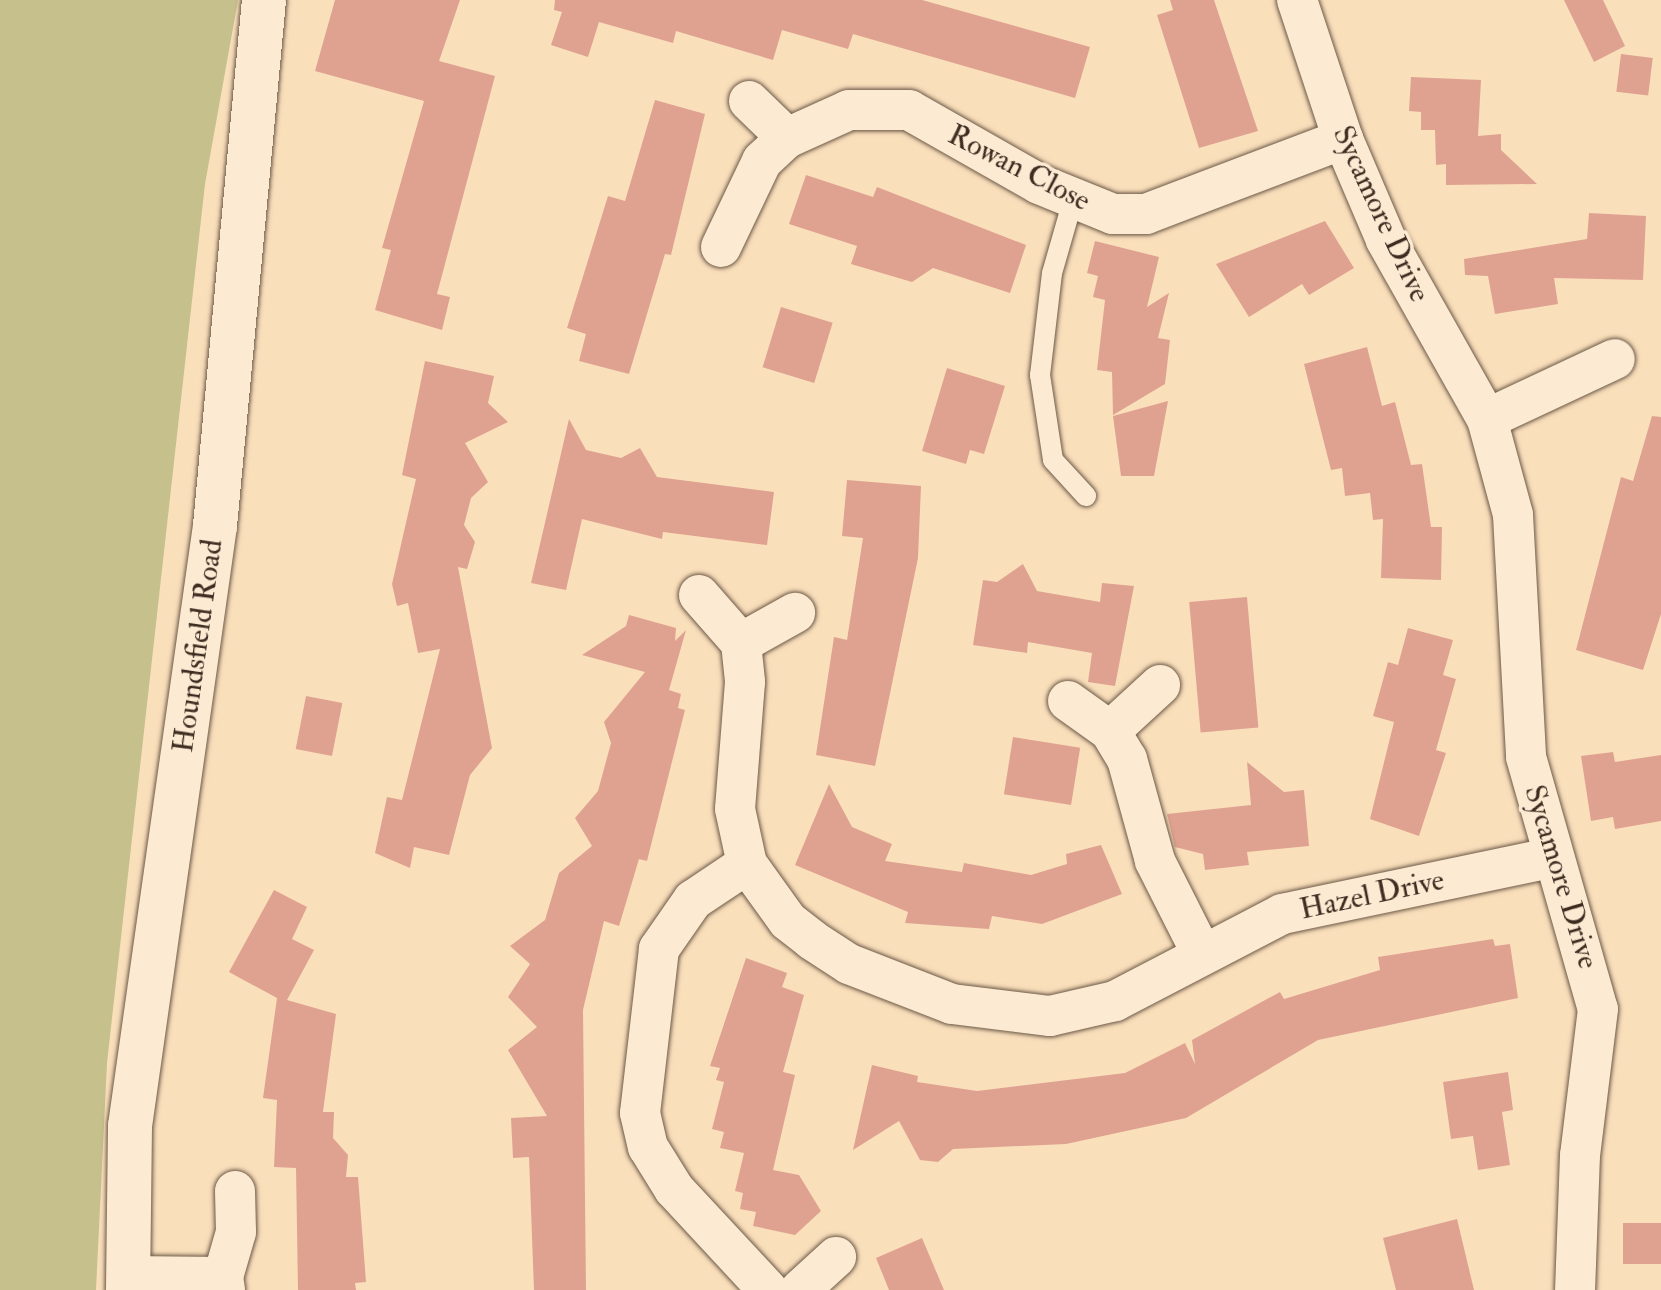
<!DOCTYPE html>
<style>
body{margin:0}
#map{position:relative;width:1661px;height:1290px;overflow:hidden;background:#fadfbb;font-family:"IM FELL Double Pica",serif}
div>[style]{position:absolute}
.green>*{inset:0;background:#c5c08c}
.building>*{inset:0;background:#e0a290;transform-origin:0 0}
.roads{filter:drop-shadow(0 0 2px #6c5947) drop-shadow(0 0 2px #6c5947)}
.service>*{height:20px;margin:-10px;padding:0 10px;transform-origin:10px;border-radius:10px;background:#fcead3}
.minor>*{height:40px;margin:-20px;padding:0 20px;transform-origin:20px;border-radius:20px;background:#fcead3}
.tertiary>*{height:44px;margin:-22px;padding:0 22px;transform-origin:22px;border-radius:22px;background:#fcead3}
span{translate:-50% -50%;white-space:nowrap;text-align:center;line-height:1.15;-webkit-text-stroke:7px #fcead3;paint-order:stroke}
.street-label{font-size:30px;color:#3d2c20}
</style>
<div id="map">
<div class="green">
<div style="clip-path:polygon(0 0,238px 0,205px 184px,107px 1063px,96px 1290px,0 1290px)"></div>
</div>
<div class="building">
<div style="clip-path:polygon(335px 0,460px 0,439px 61px,495px 76px,437px 294px,450px 297px,442px 330px,375px 310px,391px 250px,382px 248px,424px 101px,315px 71px)"></div>
<div style="clip-path:polygon(555px 0,922px 0,1090px 47px,1075px 98px,853px 34px,848px 49px,782px 30px,773px 60px,676px 31px,673px 43px,599px 22px,588px 57px,551px 45px,562px 12px,554px 10px)"></div>
<div style="clip-path:polygon(1170px 0,1214px 0,1258px 131px,1199px 148px,1157px 15px,1173px 10px)"></div>
<div style="clip-path:polygon(1564px 0,1603px 0,1625px 46px,1594px 62px)"></div>
<div style="left:1621px;top:54px;width:32px;height:38px;rotate:7deg"></div>
<div style="clip-path:polygon(1411px 77px,1481px 80px,1478px 136px,1501px 134px,1501px 150px,1537px 184px,1446px 185px,1446px 164px,1436px 165px,1435px 130px,1421px 130px,1421px 112px,1409px 111px)"></div>
<div style="clip-path:polygon(655px 100px,705px 114px,671px 255px,665px 254px,629px 374px,579px 361px,586px 334px,567px 328px,608px 196px,625px 201px)"></div>
<div style="clip-path:polygon(806px 175px,873px 197px,877px 187px,1026px 245px,1010px 293px,933px 268px,912px 282px,851px 264px,857px 246px,789px 224px)"></div>
<div style="clip-path:polygon(1589px 213px,1646px 216px,1643px 280px,1554px 278px,1558px 304px,1495px 314px,1488px 276px,1465px 275px,1464px 259px,1587px 239px)"></div>
<div style="clip-path:polygon(1325px 221px,1354px 268px,1309px 295px,1302px 284px,1249px 317px,1216px 264px)"></div>
<div style="clip-path:polygon(1095px 241px,1159px 257px,1147px 307px,1169px 293px,1158px 338px,1170px 340px,1165px 384px,1113px 415px,1112px 372px,1097px 370px,1105px 300px,1093px 297px,1098px 276px,1087px 273px)"></div>
<div style="left:781px;top:307px;width:54px;height:63px;rotate:17deg"></div>
<div style="clip-path:polygon(1367px 347px,1382px 406px,1395px 402px,1411px 465px,1422px 464px,1431px 527px,1442px 527px,1441px 580px,1381px 578px,1383px 519px,1373px 520px,1370px 493px,1345px 496px,1342px 468px,1331px 470px,1304px 364px)"></div>
<div style="clip-path:polygon(425px 361px,494px 376px,488px 403px,508px 422px,465px 443px,488px 482px,471px 498px,464px 525px,475px 542px,467px 569px,458px 567px,492px 748px,470px 775px,449px 855px,414px 847px,410px 868px,375px 853px,387px 797px,402px 800px,440px 649px,418px 653px,408px 603px,397px 606px,392px 584px,416px 479px,402px 475px)"></div>
<div style="clip-path:polygon(947px 368px,1005px 386px,984px 454px,970px 450px,966px 464px,922px 451px)"></div>
<div style="clip-path:polygon(1168px 401px,1154px 476px,1121px 476px,1113px 416px)"></div>
<div style="clip-path:polygon(1652px 416px,1661px 417px,1661px 614px,1643px 670px,1576px 650px,1621px 477px,1633px 481px)"></div>
<div style="clip-path:polygon(569px 419px,586px 450px,621px 458px,640px 448px,657px 477px,774px 492px,767px 545px,663px 532px,662px 539px,582px 519px,566px 590px,531px 583px)"></div>
<div style="clip-path:polygon(847px 480px,921px 486px,918px 558px,875px 766px,816px 755px,834px 637px,847px 640px,863px 538px,842px 536px)"></div>
<div style="clip-path:polygon(1023px 564px,1037px 591px,1100px 602px,1102px 583px,1134px 586px,1115px 686px,1088px 682px,1092px 653px,1028px 642px,1027px 653px,973px 645px,983px 580px,997px 582px)"></div>
<div style="left:1247px;top:597px;width:131px;height:58px;rotate:85deg"></div>
<div style="clip-path:polygon(629px 615px,676px 628px,675px 641px,686px 630px,669px 690px,681px 694px,678px 708px,685px 710px,647px 861px,639px 859px,619px 926px,604px 921px,583px 1010px,586px 1290px,534px 1290px,529px 1157px,513px 1158px,511px 1118px,547px 1116px,508px 1050px,537px 1027px,508px 997px,530px 964px,510px 946px,545px 920px,559px 873px,592px 846px,575px 818px,598px 791px,611px 743px,604px 722px,645px 672px,582px 655px,626px 626px)"></div>
<div style="clip-path:polygon(1408px 628px,1453px 640px,1443px 675px,1456px 679px,1436px 750px,1446px 753px,1419px 836px,1370px 819px,1394px 722px,1373px 716px,1388px 662px,1398px 665px)"></div>
<div style="left:306px;top:696px;width:37px;height:54px;rotate:11deg"></div>
<div style="left:1013px;top:737px;width:68px;height:58px;rotate:9deg"></div>
<div style="clip-path:polygon(1613px 752px,1615px 762px,1661px 755px,1661px 821px,1615px 829px,1613px 817px,1591px 821px,1581px 756px)"></div>
<div style="clip-path:polygon(1247px 762px,1284px 792px,1304px 790px,1309px 846px,1247px 852px,1249px 865px,1205px 870px,1203px 854px,1175px 847px,1167px 814px,1251px 805px)"></div>
<div style="clip-path:polygon(829px 784px,852px 827px,892px 844px,885px 861px,962px 872px,964px 863px,1031px 875px,1067px 864px,1066px 854px,1101px 845px,1122px 894px,1042px 924px,992px 916px,989px 929px,905px 923px,908px 912px,795px 865px)"></div>
<div style="clip-path:polygon(274px 890px,307px 907px,292px 939px,314px 950px,287px 1000px,336px 1014px,323px 1112px,334px 1112px,333px 1138px,348px 1155px,346px 1177px,358px 1177px,366px 1282px,355px 1283px,356px 1290px,298px 1290px,296px 1168px,274px 1167px,277px 1100px,263px 1098px,277px 998px,229px 972px)"></div>
<div style="clip-path:polygon(1493px 939px,1495px 946px,1510px 944px,1518px 998px,1318px 1040px,1186px 1118px,1066px 1144px,953px 1149px,938px 1162px,920px 1160px,899px 1121px,853px 1150px,872px 1065px,918px 1076px,917px 1082px,977px 1091px,1125px 1073px,1185px 1043px,1195px 1064px,1192px 1040px,1280px 992px,1284px 999px,1380px 970px,1378px 957px)"></div>
<div style="clip-path:polygon(746px 958px,787px 973px,782px 987px,804px 995px,783px 1072px,795px 1075px,773px 1170px,799px 1175px,821px 1211px,795px 1235px,753px 1226px,756px 1212px,740px 1209px,743px 1193px,735px 1191px,744px 1153px,720px 1148px,724px 1132px,712px 1129px,724px 1082px,716px 1080px,720px 1068px,710px 1066px)"></div>
<div style="clip-path:polygon(1508px 1072px,1513px 1110px,1502px 1112px,1510px 1165px,1478px 1170px,1473px 1136px,1451px 1139px,1443px 1082px)"></div>
<div style="clip-path:polygon(1457px 1219px,1474px 1290px,1396px 1290px,1383px 1238px)"></div>
<div style="left:1661px;top:1223px;width:41px;height:38px;rotate:90deg"></div>
<div style="clip-path:polygon(922px 1238px,944px 1290px,889px 1290px,876px 1258px)"></div>
</div>
<div class="roads">
<div class="service">
<div style="left:1073px;top:200px;width:76px;rotate:106deg"></div>
<div style="left:1052px;top:273px;width:103px;rotate:96.7deg"></div>
<div style="left:1040px;top:375px;width:86px;rotate:81.3deg"></div>
<div style="left:1053px;top:460px;width:49px;rotate:47.5deg"></div>
</div>
<div class="minor">
<div style="left:1297px;top:0;width:146px;rotate:71.7deg"></div>
<div style="left:1343px;top:139px;width:110px;rotate:66.9deg"></div>
<div style="left:1386px;top:240px;width:206px;rotate:60.6deg"></div>
<div style="left:1487px;top:419px;width:99px;rotate:74.8deg"></div>
<div style="left:1513px;top:515px;width:242px;rotate:86.9deg"></div>
<div style="left:1526px;top:757px;width:262px;rotate:74.1deg"></div>
<div style="left:1598px;top:1009px;width:147px;rotate:97deg"></div>
<div style="left:1580px;top:1155px;width:135px;rotate:92.1deg"></div>
<div style="left:749px;top:101px;width:53px;rotate:44.2deg"></div>
<div style="left:721px;top:247px;width:95px;rotate:-64.5deg"></div>
<div style="left:762px;top:161px;width:34px;rotate:-43deg"></div>
<div style="left:787px;top:138px;width:68px;rotate:-24.3deg"></div>
<div style="left:849px;top:110px;width:60px"></div>
<div style="left:909px;top:110px;width:150px;rotate:29.6deg"></div>
<div style="left:1039px;top:184px;width:80px;rotate:22.1deg"></div>
<div style="left:1113px;top:214px;width:33px"></div>
<div style="left:1146px;top:214px;width:211px;rotate:-20.8deg"></div>
<div style="left:1487px;top:419px;width:141px;rotate:-25.1deg"></div>
<div style="left:699px;top:595px;width:64px;rotate:48.8deg"></div>
<div style="left:741px;top:643px;width:39px;rotate:84deg"></div>
<div style="left:745px;top:682px;width:127px;rotate:94.5deg"></div>
<div style="left:735px;top:809px;width:56px;rotate:77.7deg"></div>
<div style="left:747px;top:864px;width:70px;rotate:54.3deg"></div>
<div style="left:788px;top:921px;width:31px;rotate:38deg"></div>
<div style="left:812px;top:940px;width:44px;rotate:33deg"></div>
<div style="left:849px;top:964px;width:110px;rotate:21.2deg"></div>
<div style="left:952px;top:1004px;width:99px;rotate:7deg"></div>
<div style="left:1050px;top:1016px;width:67px;rotate:-13deg"></div>
<div style="left:1115px;top:1001px;width:188px;rotate:-27.5deg"></div>
<div style="left:1282px;top:914px;width:274px;rotate:-11.8deg"></div>
<div style="left:741px;top:643px;width:62px;rotate:-29.1deg"></div>
<div style="left:1068px;top:701px;width:52px;rotate:35.5deg"></div>
<div style="left:1110px;top:731px;width:33px;rotate:59deg"></div>
<div style="left:1127px;top:759px;width:106px;rotate:74.6deg"></div>
<div style="left:1155px;top:861px;width:104px;rotate:63.2deg"></div>
<div style="left:1110px;top:731px;width:68px;rotate:-42.6deg"></div>
<div style="left:747px;top:864px;width:65px;rotate:146.3deg"></div>
<div style="left:693px;top:900px;width:60px;rotate:124.8deg"></div>
<div style="left:659px;top:949px;width:165px;rotate:96.6deg"></div>
<div style="left:640px;top:1113px;width:35px;rotate:77deg"></div>
<div style="left:648px;top:1147px;width:49px;rotate:58.2deg"></div>
<div style="left:674px;top:1189px;width:138px;rotate:47.1deg"></div>
<div style="left:127px;top:1276px;width:96px;rotate:0.6deg"></div>
<div style="left:223px;top:1277px;width:13px;rotate:81deg"></div>
<div style="left:223px;top:1277px;width:47px;rotate:-73.9deg"></div>
<div style="left:236px;top:1232px;width:41px;rotate:-91.4deg"></div>
<div style="left:800px;top:1290px;width:49px;rotate:-42.5deg"></div>
</div>
<div class="tertiary">
<div style="left:128px;top:1290px;width:164px;rotate:-89.3deg"></div>
<div style="left:130px;top:1126px;width:606px;rotate:-81.94deg"></div>
<div style="left:215px;top:526px;width:528px;rotate:-84.68deg"></div>
</div>
</div>
<div class="street-label">
<span style="left:1019px;top:168px;rotate:27deg">Rowan Close</span>
<span style="left:1381px;top:214px;rotate:65deg">Sycamore Drive</span>
<span style="left:198px;top:646px;rotate:-82deg">Houndsfield Road</span>
<span style="left:1561px;top:877px;rotate:73deg">Sycamore Drive</span>
<span style="left:1372px;top:895px;rotate:-12deg">Hazel Drive</span>
</div>
</div>
